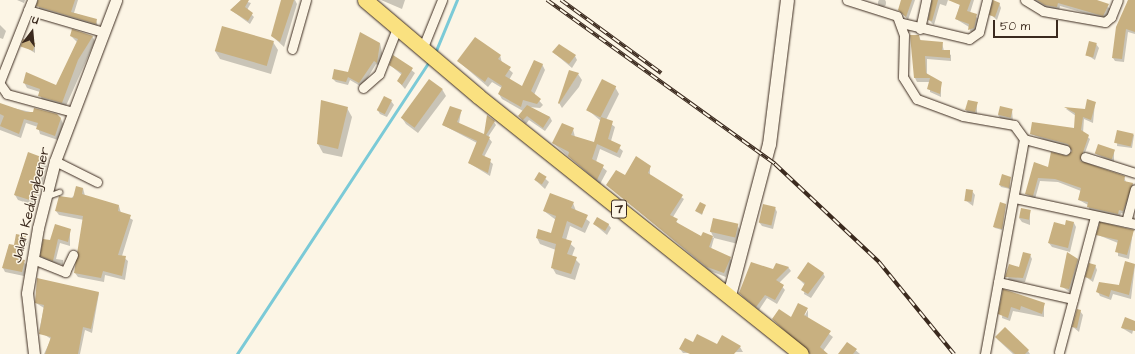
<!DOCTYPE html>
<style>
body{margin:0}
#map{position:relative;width:1135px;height:354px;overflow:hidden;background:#fcf5e5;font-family:"Architects Daughter",sans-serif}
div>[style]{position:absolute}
.shadow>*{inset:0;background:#0003}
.round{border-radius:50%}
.stream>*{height:2.5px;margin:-1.25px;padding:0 1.25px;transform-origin:1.25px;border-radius:1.25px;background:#7bcad7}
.building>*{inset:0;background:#c8b080;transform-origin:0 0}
.roads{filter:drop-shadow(0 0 1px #3b2a1e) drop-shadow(0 0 1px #3b2a1e)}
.service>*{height:4.5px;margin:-2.25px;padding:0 2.25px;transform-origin:2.25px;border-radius:2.25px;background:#fcf5e5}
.minor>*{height:9px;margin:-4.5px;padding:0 4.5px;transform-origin:4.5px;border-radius:4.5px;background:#fcf5e5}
.tertiary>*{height:11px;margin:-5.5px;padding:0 5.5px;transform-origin:5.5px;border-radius:5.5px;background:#fcf5e5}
.secondary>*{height:13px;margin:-6.5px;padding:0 6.5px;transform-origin:6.5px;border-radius:6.5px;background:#fcf5e5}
.trunk>*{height:15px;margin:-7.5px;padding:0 7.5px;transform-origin:7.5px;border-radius:7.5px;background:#fae180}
.rail>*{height:4px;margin-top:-2px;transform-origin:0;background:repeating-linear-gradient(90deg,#fcf5e5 0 8px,#3b2a1e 0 16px);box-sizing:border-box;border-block:1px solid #3b2a1e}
span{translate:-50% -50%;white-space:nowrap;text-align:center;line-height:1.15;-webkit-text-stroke:3px #fcf5e5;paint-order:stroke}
.shield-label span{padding:1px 3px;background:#fcf5e5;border:1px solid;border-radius:3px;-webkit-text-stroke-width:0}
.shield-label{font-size:13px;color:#3b2a1e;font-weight:700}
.street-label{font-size:14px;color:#3b2a1e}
.north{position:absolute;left:12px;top:12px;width:40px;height:40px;-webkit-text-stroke:3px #fcf5e5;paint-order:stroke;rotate:16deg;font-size:11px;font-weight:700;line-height:16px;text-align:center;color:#3b2a1e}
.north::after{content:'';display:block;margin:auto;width:14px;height:18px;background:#3b2a1e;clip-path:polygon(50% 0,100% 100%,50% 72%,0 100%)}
.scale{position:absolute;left:993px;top:20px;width:65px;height:18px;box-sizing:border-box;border:2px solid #3b2a1e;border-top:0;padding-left:5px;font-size:12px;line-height:14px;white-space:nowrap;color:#3b2a1e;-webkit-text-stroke:3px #fcf5e5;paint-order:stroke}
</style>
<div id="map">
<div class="shadow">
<div class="round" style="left:878px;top:-1px;width:8px;height:8px"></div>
<div style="clip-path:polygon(17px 0,25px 0,24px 3px)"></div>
<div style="clip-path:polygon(39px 0,78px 0,74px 13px,96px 20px,98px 27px,39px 10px)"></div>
<div style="clip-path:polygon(241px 0,251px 3px,247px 10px,254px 17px,250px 24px,231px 10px)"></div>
<div style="clip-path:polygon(282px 0,295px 0,297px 4px,284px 47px,272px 36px)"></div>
<div style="clip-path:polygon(381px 0,405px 0,402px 9px)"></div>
<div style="clip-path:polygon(902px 0,915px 0,908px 20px,899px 10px)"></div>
<div style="clip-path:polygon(932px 0,948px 0,946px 6px,940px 4px,934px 25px,929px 20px)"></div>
<div style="clip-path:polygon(961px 0,974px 0,970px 13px,979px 19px,976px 32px,971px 33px,969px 27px,956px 19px)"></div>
<div style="clip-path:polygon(1033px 0,1096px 0,1111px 9px,1105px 19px,1060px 6px,1059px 11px,1048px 9px)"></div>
<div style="clip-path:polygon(1128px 0,1135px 0,1135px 34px,1128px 32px,1124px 62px,1115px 61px,1113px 58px)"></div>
<div style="clip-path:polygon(999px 3px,1001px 8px,997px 20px,991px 15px)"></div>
<div style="clip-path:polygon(32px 19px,37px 20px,38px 25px,32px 23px)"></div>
<div style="clip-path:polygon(0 25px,6px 31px,3px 39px,0 38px)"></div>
<div style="clip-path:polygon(71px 36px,92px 36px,95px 41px,65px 108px,42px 101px,40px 92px,27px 88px,24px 82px,57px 86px,77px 42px)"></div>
<div style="clip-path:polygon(912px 36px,919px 36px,921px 41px,942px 43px,944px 51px,951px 55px,951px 61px,927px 59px,927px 75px,941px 83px,941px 97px,930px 92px,930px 82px,917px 82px,915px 78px)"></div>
<div style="clip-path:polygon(273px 42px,278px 50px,271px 74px,220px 59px,215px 51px)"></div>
<div style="clip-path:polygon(35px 43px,35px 53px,22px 45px)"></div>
<div style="clip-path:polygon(380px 43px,383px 57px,379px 66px,376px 64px,362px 87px,350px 80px,348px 85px,336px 82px,333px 79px,348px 73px)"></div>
<div style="clip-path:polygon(1096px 44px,1099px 48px,1095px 60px,1087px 55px)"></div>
<div style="clip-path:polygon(553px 52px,575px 56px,577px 60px,572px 68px)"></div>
<div style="clip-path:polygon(500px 55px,502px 63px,513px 73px,509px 80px,523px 88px,542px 64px,545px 70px,534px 95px,543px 105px,540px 108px,529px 107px,550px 117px,552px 121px,545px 131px,529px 120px,526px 124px,522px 120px,519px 116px,523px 111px,502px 99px,499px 94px,502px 88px,492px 82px,488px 87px,458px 61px)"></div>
<div style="clip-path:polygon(394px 56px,415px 73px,405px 89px,398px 81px,402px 75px,390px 65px)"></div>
<div style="clip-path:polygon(578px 74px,582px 80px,579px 87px,562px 108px,559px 103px)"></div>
<div style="clip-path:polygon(615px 87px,619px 94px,606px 120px,615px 127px,611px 141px,623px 151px,620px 158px,600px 149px,596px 162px,607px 171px,600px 184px,553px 143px,573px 129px,575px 137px,595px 143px,601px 121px,588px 110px)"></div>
<div style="clip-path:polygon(442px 89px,446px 96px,418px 133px,406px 124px,402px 118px)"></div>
<div style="clip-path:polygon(391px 101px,394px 105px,387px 117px,380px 114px,377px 109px)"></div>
<div style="clip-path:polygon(977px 103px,977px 116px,969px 114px,966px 110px)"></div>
<div style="clip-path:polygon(1095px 103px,1093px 123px,1084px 119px,1083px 133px,1090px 139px,1082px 161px,1124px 177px,1126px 182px,1133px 184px,1135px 188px,1125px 214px,1121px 213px,1120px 217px,1090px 211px,1088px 205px,1079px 200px,1081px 191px,1058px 182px,1040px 181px,1035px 199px,1026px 194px,1034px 164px,1048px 168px,1073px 151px,1031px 134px,1075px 129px,1076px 116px,1066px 109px,1085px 110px)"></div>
<div style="clip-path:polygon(0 105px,61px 119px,63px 124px,58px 140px,40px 134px,38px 127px,26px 123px,21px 138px,0 130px)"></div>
<div style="clip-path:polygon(347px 108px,352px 117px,342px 157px,323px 153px,318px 144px)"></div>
<div style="clip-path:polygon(1012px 110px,1013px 122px,1001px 119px,998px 115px)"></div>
<div style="clip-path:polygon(461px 111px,459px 124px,484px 136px,494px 122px,496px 125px,488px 137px,492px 142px,484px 157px,493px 164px,490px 176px,469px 163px,477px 143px,443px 125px)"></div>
<div style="clip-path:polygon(1118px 131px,1134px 135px,1132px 148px,1117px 146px)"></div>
<div style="clip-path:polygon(1114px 150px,1114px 163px,1096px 154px)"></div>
<div style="clip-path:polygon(29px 154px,44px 159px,47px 165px,36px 206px,18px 200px,15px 195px)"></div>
<div style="clip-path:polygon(650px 167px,650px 176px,684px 199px,673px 217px,679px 225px,702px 237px,703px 234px,714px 238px,711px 249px,730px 258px,732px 262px,726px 277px,710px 271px,608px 185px)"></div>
<div style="clip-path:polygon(540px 174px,549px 182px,545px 189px,535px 180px)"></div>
<div style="clip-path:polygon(1010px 178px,1010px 189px,1001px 187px,1000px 185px)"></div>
<div style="clip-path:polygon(83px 188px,85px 196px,119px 206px,121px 213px,133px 220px,122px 256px,128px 261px,125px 280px,105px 275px,104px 282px,78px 277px,75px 273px,84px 220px,59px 215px,56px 211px)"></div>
<div style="clip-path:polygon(972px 191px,975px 195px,973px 206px,965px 200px)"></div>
<div style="clip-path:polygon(573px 203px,576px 211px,590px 222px,585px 233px,570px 226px,566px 240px,575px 248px,572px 256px,580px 264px,575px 280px,556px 274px,552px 267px,556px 250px,540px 244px,537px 238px,552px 234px,556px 220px,544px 211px)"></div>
<div style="clip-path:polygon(1006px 204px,1002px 230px,995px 228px,994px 227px)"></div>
<div style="clip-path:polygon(705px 205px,702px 215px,697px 212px,696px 211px)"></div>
<div style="clip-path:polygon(775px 208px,777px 212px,773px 229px,762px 226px,759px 222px)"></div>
<div style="clip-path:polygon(1030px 211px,1030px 225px,1022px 222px,1019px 218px)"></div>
<div style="clip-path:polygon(1074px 223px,1076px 227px,1070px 252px,1052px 247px,1049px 243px,1066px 226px)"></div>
<div style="clip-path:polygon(594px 224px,608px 224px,611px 228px,607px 235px)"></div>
<div style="clip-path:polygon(737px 225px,741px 232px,738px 244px,714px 238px,711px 232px)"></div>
<div style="clip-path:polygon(70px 230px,70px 246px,60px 243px,56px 259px,63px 260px,63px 265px,44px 260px,41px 255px,51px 242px)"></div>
<div style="clip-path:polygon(1133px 231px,1129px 259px,1118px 256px,1118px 243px,1098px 235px)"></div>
<div style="clip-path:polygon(25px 237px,28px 241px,21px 260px,27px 265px,24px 276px,5px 272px,3px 268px,9px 245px,14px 246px)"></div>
<div style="clip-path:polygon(1068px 254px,1078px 260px,1071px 293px,1061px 286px)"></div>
<div style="clip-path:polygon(1030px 255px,1032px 259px,1025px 282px,1008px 281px,1010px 265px,1020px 269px)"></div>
<div style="clip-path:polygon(1126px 262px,1135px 265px,1131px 299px,1113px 294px,1111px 300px,1100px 296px,1098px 292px,1119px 286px)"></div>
<div style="clip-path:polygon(1095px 265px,1097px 270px,1093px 282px,1086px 277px)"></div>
<div style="clip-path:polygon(788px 267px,791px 271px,779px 283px,785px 290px,777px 304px,767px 298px,759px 310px,743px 297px,740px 293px,773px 271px)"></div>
<div style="clip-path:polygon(823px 273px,825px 277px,811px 298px,804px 294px,805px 285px,798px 278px)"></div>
<div style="clip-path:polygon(1004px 291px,1044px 304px,1044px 317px,1013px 311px,1010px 321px,1002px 318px)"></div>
<div style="clip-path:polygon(99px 293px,92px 333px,85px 330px,80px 354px,44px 354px,51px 339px,39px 331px,44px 308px,36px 303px)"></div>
<div style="clip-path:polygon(807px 309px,803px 319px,808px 310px,808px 318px,833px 337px,823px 351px,826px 354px,812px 354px,773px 319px,791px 318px)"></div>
<div style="clip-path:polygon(1080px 311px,1083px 315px,1079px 332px,1073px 327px)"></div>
<div style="clip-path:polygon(1125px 319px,1135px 324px,1132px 334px,1122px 328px)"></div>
<div style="clip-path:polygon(996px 338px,1028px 351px,1030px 354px,1013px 354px)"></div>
<div style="clip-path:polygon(693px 343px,740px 347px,743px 352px,683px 353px,680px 349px)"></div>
<div style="clip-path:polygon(847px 343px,860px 354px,839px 354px)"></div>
</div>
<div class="stream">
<div style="left:435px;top:53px;width:57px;rotate:-67.5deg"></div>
<div style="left:237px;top:354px;width:349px;rotate:-56.7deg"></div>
</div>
<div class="building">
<div style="clip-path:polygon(38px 0,75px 0,71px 12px,97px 19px,96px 24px,36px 6px)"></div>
<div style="clip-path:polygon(241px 0,249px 0,245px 7px,253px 13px,248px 21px,230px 10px)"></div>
<div style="clip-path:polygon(281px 0,294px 0,280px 42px,271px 36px)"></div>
<div style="clip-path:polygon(901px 0,912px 0,906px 17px,898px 10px)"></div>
<div style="clip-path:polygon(932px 0,938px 0,932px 21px,928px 20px)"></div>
<div style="clip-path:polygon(948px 0,971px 0,967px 11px,977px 14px,974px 28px,968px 30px,969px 24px,955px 19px,960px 5px)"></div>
<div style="clip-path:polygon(993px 0,1000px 3px,995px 17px,989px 15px)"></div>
<div style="clip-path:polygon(1037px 0,1097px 0,1109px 4px,1103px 16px,1058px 3px,1057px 7px,1045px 5px)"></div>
<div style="clip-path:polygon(1128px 0,1135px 0,1135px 32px,1126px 29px,1122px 59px,1112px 58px,1116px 27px)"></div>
<div style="left:222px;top:26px;width:54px;height:26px;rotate:16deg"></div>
<div style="clip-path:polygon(72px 29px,93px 36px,78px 60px,62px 103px,38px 96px,40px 89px,23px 83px,26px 72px,56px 85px,78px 39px,70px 36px)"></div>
<div style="clip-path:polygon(360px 32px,380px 43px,377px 63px,374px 61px,359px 83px,348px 77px,346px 82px,332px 79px,334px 69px,348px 72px)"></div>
<div style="clip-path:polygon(910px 35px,919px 35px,920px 40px,943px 42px,942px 50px,950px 50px,950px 58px,925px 56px,926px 73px,942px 82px,940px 94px,927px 89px,930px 78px,914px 78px)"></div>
<div style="clip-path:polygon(475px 37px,501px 55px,498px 59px,511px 67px,505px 76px,522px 86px,534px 60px,543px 64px,531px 91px,541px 99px,537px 104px,523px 100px,521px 107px,498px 94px,502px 86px,488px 77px,485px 82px,457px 61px)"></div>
<div style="left:23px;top:39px;width:13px;height:8px;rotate:18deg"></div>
<div style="left:1089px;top:41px;width:8px;height:15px;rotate:14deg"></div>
<div style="clip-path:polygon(559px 44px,576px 55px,569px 64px,552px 52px)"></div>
<div style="clip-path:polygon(393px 55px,413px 68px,402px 85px,397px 81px,402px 73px,389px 65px)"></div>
<div style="clip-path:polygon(569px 70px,579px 73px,559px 104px,558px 103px)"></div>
<div style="left:429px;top:79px;width:17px;height:48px;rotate:36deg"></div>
<div style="left:602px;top:79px;width:16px;height:35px;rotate:27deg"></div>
<div style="left:384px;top:96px;width:9px;height:16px;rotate:27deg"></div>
<div style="clip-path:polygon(1087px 99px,1096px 102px,1091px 120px,1083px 117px,1081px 130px,1089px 135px,1080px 161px,1125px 176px,1124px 181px,1133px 183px,1123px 211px,1119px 210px,1118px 214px,1087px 207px,1088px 202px,1078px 200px,1081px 188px,1055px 179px,1038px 178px,1033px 196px,1025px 194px,1034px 162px,1048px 167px,1051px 152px,1067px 156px,1072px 151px,1068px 144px,1030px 134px,1032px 122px,1074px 128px,1075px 113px,1064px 107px,1085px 109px)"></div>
<div style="clip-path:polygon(321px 100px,348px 107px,338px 149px,317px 144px)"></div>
<div style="clip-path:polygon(968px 100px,978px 102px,975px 112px,965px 110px)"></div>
<div style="clip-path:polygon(0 103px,26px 112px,33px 112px,34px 108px,57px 114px,61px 118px,55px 136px,36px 129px,38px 123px,24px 119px,19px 134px,0 126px,4px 116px,0 114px)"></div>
<div style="clip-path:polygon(527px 105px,550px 117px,543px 128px,527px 116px,523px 120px,518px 116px)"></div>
<div style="clip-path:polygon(450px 106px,462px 110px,457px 122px,484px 134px,487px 115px,495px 121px,486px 135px,490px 137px,482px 155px,491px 159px,488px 173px,468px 163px,477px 141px,442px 125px)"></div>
<div style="left:1000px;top:106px;width:13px;height:9px;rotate:13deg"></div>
<div style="clip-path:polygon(601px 117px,613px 121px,608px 139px,621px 145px,617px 153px,597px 144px,592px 159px,604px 165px,597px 180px,568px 156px,569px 152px,552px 143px,562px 123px,574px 128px,571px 135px,594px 142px)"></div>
<div style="left:1117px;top:130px;width:17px;height:13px;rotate:13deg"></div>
<div style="left:1098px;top:144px;width:18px;height:10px;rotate:19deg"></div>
<div style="clip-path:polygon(28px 152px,44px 158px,35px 182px,39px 183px,33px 201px,14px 195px)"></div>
<div style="clip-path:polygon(636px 156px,651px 166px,648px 173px,683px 195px,670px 215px,678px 219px,676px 222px,701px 236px,703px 232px,713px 236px,709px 247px,731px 257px,724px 273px,707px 267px,606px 185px,616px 170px,625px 175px)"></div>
<div style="left:539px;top:172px;width:9px;height:9px;rotate:32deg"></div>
<div style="clip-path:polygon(1002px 174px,1011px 177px,1009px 188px,999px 185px)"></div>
<div style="clip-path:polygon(76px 186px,83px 188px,82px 194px,119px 205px,118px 211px,131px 215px,118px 255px,126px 256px,122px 276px,103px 271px,101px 278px,74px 273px,83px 216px,55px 211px,59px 196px,73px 198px)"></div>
<div style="left:966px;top:189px;width:7px;height:12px;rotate:8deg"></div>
<div style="clip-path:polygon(550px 193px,574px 202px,571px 208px,588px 215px,582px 228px,567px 221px,562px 238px,572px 241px,567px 254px,577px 257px,571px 274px,551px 268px,556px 244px,536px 238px,538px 229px,551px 233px,556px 216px,543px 211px)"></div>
<div style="clip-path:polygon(700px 202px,706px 205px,702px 214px,695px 211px)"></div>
<div style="clip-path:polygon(1000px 202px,1006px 204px,1002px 229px,993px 227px)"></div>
<div style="left:763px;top:204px;width:13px;height:19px;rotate:13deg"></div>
<div style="left:1021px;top:208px;width:10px;height:10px;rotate:11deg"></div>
<div style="left:597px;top:217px;width:14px;height:8px;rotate:30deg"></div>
<div style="left:713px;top:218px;width:26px;height:14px;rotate:13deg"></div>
<div style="clip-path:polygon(1066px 220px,1074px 222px,1068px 248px,1048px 243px,1054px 222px,1065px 225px)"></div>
<div style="clip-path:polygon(1100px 222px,1134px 230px,1127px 255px,1115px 252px,1118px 240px,1096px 235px)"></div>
<div style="clip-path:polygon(55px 224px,71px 229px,68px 242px,58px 239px,53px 261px,40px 256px,43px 239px,50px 240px)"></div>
<div style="clip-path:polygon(16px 234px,26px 236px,18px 259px,25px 260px,22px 272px,2px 268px,9px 244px,14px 245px)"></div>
<div style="clip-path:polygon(1023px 252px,1031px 254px,1023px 278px,1005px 277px,1009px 264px,1019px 267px)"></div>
<div style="clip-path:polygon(1067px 252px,1078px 259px,1069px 289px,1060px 287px)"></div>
<div style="clip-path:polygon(1125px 261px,1135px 264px,1129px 295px,1111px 290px,1109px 297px,1096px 292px,1099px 282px,1119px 285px)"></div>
<div style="clip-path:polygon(751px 262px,773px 269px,776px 263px,789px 267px,776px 280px,784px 285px,775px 300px,765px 295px,756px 307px,739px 293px)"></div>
<div style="clip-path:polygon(808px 262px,824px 273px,808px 294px,801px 290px,805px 283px,797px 278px)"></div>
<div style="clip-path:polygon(1089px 263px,1096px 265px,1091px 279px,1085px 277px)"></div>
<div style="clip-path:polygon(37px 278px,99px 292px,91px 329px,83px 327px,78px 354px,45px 354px,51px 337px,39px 334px,44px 305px,35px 303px)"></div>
<div style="clip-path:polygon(1003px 289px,1045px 303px,1042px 314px,1021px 306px,1020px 310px,1011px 307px,1008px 318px,998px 314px)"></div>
<div style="clip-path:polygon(798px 303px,808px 308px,804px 315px,831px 331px,820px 347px,828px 354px,810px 354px,772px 319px,779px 309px,791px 317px)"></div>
<div style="clip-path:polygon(1077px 309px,1081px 310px,1077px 328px,1072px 327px)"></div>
<div style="clip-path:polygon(1125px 317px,1135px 321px,1135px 331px,1121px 328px)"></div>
<div style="clip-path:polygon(1005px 327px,1029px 350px,1025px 354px,1015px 354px,995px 337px)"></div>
<div style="clip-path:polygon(697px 334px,717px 344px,722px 335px,741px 346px,734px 354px,690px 354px,679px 349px,685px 338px,693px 342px)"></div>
<div style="clip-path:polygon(847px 342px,857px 349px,853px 354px,838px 354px)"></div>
</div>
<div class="roads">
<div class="service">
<div style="left:48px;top:196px;width:12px;rotate:-20deg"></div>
</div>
<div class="minor">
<div style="left:847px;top:0;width:52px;rotate:17.7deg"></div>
<div style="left:897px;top:16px;width:20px;rotate:70deg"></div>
<div style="left:904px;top:35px;width:42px;rotate:91.4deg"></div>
<div style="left:903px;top:77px;width:26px;rotate:58deg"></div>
<div style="left:917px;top:99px;width:49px;rotate:20.3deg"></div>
<div style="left:963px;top:116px;width:52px;rotate:10deg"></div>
<div style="left:1014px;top:125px;width:17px;rotate:54deg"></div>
<div style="left:1024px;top:139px;width:219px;rotate:100.3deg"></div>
<div style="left:1025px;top:0;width:21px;rotate:31deg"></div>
<div style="left:1043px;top:11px;width:63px;rotate:10.1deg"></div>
<div style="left:1105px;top:22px;width:8px;rotate:-40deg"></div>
<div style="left:1111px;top:17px;width:18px;rotate:-68deg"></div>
<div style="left:28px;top:10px;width:78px;rotate:16.3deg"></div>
<div style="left:902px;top:23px;width:69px;rotate:13.4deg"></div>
<div style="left:969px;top:39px;width:12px;rotate:-35deg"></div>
<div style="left:979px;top:32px;width:33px;rotate:-76deg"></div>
<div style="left:920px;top:29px;width:30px;rotate:-78deg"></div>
<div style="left:423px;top:47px;width:51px;rotate:-68deg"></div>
<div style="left:292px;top:49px;width:51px;rotate:-74.1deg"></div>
<div style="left:0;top:81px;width:87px;rotate:-68.4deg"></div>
<div style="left:0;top:84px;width:12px;rotate:55deg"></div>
<div style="left:7px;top:94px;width:68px;rotate:15.3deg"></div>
<div style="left:363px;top:88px;width:21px;rotate:-41deg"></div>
<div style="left:379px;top:74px;width:49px;rotate:-68.6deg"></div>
<div style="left:1024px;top:139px;width:43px;rotate:14.7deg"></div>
<div style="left:1085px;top:157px;width:52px;rotate:17.7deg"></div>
<div style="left:55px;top:161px;width:47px;rotate:26.6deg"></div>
<div style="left:1015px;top:198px;width:123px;rotate:12.2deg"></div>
<div style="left:1126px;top:222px;width:34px;rotate:-75deg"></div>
<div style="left:33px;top:259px;width:35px;rotate:22deg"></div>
<div style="left:65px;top:272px;width:19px;rotate:-65deg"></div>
<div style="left:998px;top:282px;width:77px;rotate:12.8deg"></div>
<div style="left:1059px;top:352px;width:140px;rotate:-75.1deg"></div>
</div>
<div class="tertiary">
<div style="left:34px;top:354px;width:61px;rotate:-96.5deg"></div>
<div style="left:27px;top:293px;width:66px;rotate:-80.4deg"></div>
<div style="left:38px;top:228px;width:69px;rotate:-75.8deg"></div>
<div style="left:55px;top:161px;width:172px;rotate:-69.2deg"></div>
</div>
<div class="secondary">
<div style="left:729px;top:295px;width:156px;rotate:-75.2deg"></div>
<div style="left:769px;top:144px;width:145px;rotate:-82.9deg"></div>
</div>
<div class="trunk">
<div style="left:365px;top:0;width:148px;rotate:40.3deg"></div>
<div style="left:478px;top:96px;width:413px;rotate:38.6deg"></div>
</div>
</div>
<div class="rail">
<div style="left:547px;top:0;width:281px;rotate:35.7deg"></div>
<div style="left:775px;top:164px;width:143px;rotate:43.3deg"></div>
<div style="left:879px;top:262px;width:119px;rotate:50.8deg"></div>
<div style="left:561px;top:0;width:124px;rotate:36.1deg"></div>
</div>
<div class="shield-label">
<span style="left:619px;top:209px">7</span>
</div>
<div class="street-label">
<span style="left:31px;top:205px;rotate:-76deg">Jalan Kedungbener</span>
</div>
<div class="north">U</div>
<div class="scale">50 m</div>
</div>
